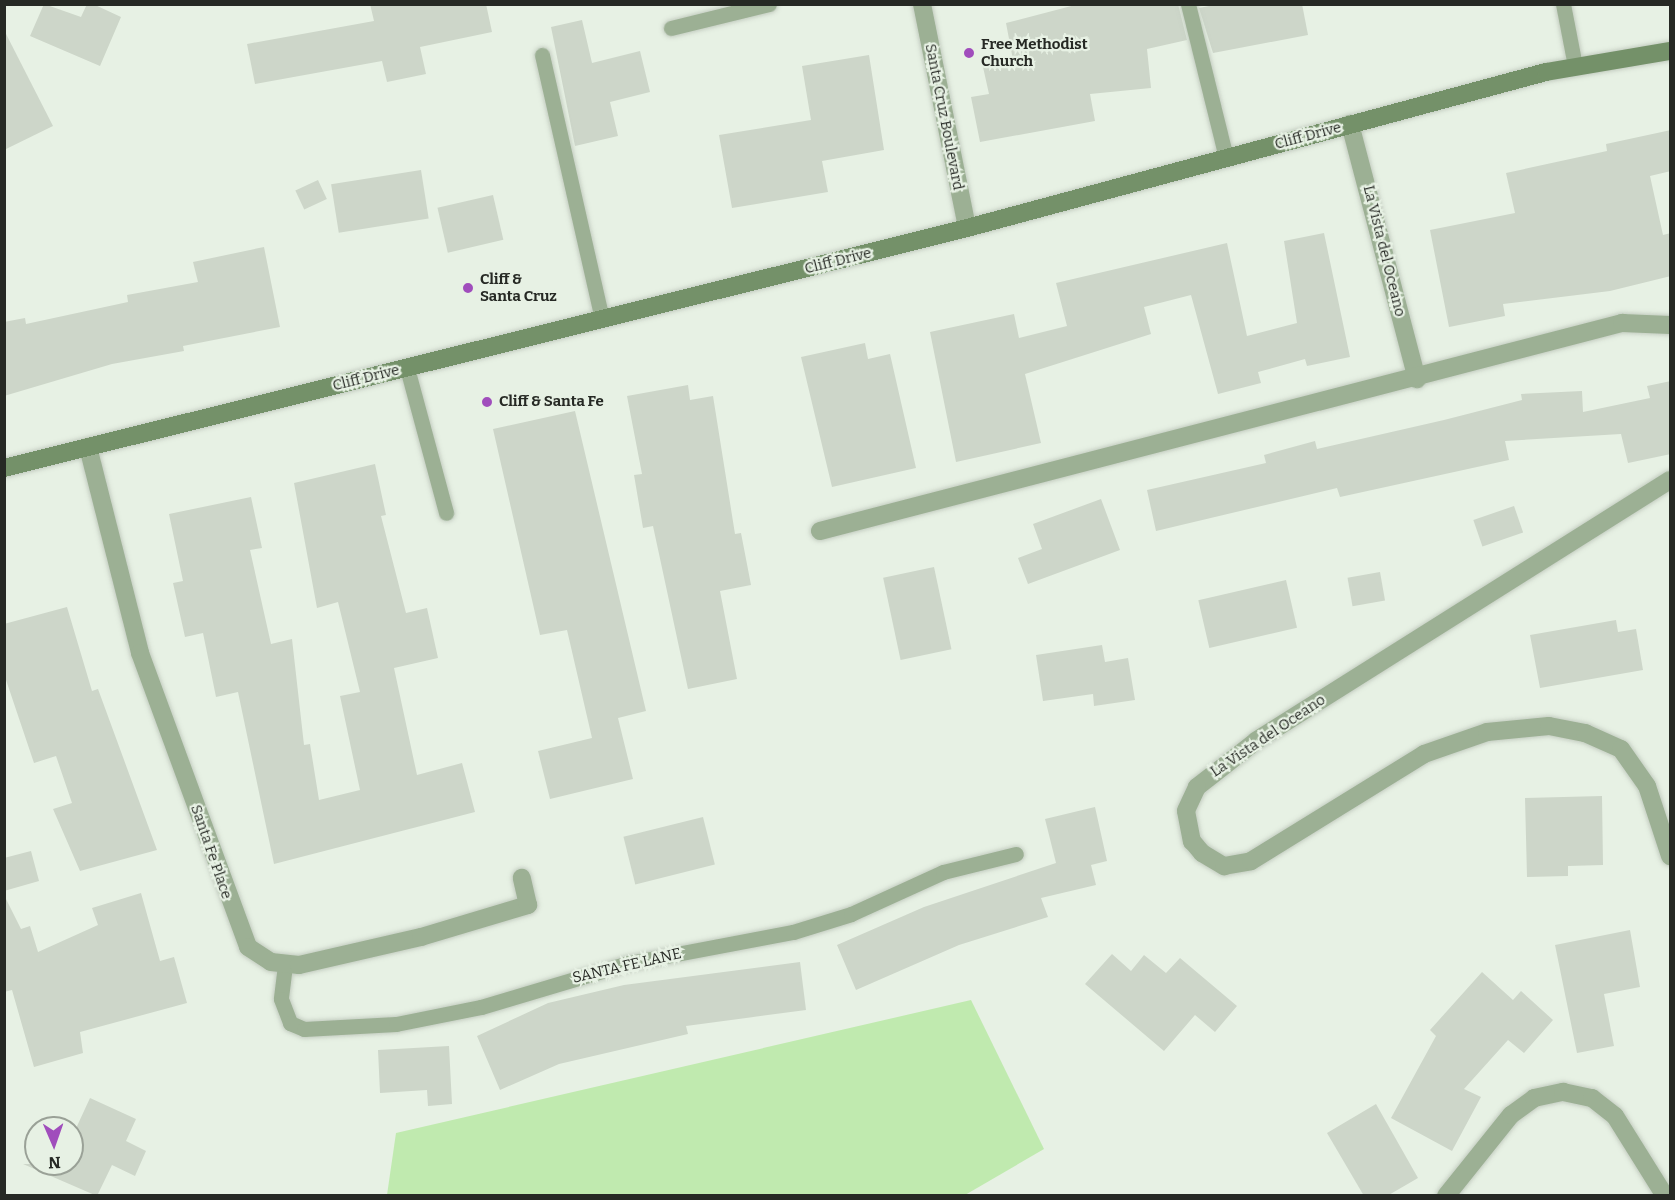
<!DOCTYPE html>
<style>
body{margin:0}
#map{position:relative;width:1675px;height:1200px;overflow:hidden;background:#e7f1e4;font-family:Bitter,serif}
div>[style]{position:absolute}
.green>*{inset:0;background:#c0eaaf}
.building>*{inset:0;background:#cdd6c9;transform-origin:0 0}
.roads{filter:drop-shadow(0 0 2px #c4cdc1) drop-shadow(0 0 2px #c4cdc1)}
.lane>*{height:15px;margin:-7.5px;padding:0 7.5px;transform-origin:7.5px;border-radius:7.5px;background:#9cb094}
.street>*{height:18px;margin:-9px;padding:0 9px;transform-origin:9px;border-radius:9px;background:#9cb094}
.secondary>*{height:18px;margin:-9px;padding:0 9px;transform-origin:9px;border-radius:9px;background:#749169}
.dots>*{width:16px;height:16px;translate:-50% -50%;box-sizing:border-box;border:3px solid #e7f1e4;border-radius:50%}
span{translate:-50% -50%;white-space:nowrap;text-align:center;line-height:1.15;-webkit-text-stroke:4.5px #e7f1e4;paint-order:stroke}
.poi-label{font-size:15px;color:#262924;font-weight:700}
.left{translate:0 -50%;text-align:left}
.street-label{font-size:15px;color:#262924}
.frame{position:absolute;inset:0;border:6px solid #262924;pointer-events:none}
.north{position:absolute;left:24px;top:1116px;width:60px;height:60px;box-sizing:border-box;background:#e7f1e4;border:2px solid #9aa197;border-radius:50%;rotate:178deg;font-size:16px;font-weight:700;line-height:24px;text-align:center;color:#262924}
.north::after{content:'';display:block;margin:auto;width:21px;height:27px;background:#a04dbc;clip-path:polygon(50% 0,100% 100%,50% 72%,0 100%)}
</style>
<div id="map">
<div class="green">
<div style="clip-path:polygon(971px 1000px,1044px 1149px,965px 1195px,387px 1195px,396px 1133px)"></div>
</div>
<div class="building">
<div style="clip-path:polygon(44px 4px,81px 17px,87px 4px,93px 4px,121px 17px,100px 66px,30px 36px)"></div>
<div style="clip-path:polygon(370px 4px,486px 4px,492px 32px,420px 47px,426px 74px,387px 82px,382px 61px,255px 84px,247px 44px,374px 21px)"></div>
<div style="clip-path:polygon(1079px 4px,1178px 4px,1187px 40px,1147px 49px,1151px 88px,1090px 94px,1095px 121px,980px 142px,971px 97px,989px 94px,983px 67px,1013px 60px,1006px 23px)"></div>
<div style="clip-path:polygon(1219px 4px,1302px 4px,1308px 35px,1213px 53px,1199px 8px)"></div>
<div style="clip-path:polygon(582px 20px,592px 63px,640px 51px,650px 92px,610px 102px,618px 136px,575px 146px,551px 27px)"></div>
<div style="clip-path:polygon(4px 30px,53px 126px,4px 150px)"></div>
<div style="clip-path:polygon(869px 55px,884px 150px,822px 161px,828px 192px,732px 208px,719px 135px,811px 120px,802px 66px)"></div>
<div style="clip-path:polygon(1671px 130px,1671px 171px,1650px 176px,1663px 235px,1671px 233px,1671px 276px,1610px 291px,1503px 304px,1505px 316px,1449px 327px,1430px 230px,1515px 213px,1506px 173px,1607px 151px,1606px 144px)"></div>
<div style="left:421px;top:170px;width:49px;height:91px;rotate:81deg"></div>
<div style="left:318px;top:180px;width:21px;height:25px;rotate:65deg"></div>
<div style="left:493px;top:195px;width:46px;height:57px;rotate:77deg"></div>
<div style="clip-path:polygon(1324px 233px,1350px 357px,1307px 366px,1305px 359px,1258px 372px,1261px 383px,1218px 394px,1191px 295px,1144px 307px,1151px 334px,1025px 374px,1041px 443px,956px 462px,930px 332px,1014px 314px,1019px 338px,1067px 326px,1056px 283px,1227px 243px,1247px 336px,1297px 323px,1284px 241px)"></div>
<div style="clip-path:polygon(264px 247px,280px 327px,183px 346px,184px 351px,112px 364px,4px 396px,4px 322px,25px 318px,26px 324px,128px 302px,127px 295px,198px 282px,193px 262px)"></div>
<div style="clip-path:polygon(865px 343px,868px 359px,890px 354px,916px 468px,832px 487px,801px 357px)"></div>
<div style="clip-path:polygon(1671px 381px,1671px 454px,1628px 463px,1621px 434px,1505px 441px,1509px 460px,1340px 497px,1337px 488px,1156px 531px,1147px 490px,1266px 463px,1264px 455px,1315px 441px,1317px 449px,1444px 420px,1522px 400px,1521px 394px,1582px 391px,1583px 412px,1650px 398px,1647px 386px)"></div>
<div style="clip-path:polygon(688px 385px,690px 400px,713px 396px,735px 534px,741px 533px,751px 585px,720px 591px,737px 679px,688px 689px,653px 526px,643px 528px,634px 475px,642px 474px,627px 396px)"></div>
<div style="clip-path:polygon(575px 411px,646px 711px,618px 718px,633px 779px,550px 799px,538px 751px,592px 738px,567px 630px,540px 635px,493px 429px)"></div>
<div style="clip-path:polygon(375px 464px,386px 515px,381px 516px,406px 613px,427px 608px,438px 658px,394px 668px,417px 775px,462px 763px,475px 812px,274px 864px,238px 692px,216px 697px,203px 633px,185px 637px,173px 583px,183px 581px,169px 514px,251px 497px,262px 548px,250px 550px,271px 644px,292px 639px,304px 745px,310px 744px,319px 800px,360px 790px,340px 696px,360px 692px,338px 602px,317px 608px,294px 483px)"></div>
<div style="clip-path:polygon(1101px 499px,1120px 550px,1028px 584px,1018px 558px,1042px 549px,1033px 524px)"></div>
<div style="left:1514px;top:506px;width:28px;height:43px;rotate:71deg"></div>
<div style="left:934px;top:567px;width:84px;height:52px;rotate:78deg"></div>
<div style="left:1380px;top:572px;width:29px;height:33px;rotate:80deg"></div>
<div style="left:1286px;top:580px;width:49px;height:90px;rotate:77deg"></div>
<div style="clip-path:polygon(67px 607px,92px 691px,98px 689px,157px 850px,80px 871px,53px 809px,72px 803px,56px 756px,34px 763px,4px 674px,4px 624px)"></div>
<div style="clip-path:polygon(1616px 620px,1618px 632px,1636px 629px,1643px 670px,1540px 688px,1530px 635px)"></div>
<div style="clip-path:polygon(1102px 645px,1105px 662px,1128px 658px,1135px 700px,1094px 706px,1093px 694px,1043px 701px,1036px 655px)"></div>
<div style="clip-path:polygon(1602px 796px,1603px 865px,1568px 866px,1568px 876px,1527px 877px,1525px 798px)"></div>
<div style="clip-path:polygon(1095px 807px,1107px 861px,1091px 865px,1096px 885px,1041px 898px,1048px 917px,959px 945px,856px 990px,837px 945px,924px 907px,1056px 863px,1045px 819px)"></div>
<div style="left:703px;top:817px;width:49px;height:82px;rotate:76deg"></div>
<div style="clip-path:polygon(31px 851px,39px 881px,4px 891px,4px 858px)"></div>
<div style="clip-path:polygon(141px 893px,160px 961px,174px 957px,187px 1003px,80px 1032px,83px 1053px,34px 1067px,12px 990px,4px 992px,4px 895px,21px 929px,30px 926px,38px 952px,98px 925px,92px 908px)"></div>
<div style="clip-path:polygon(1630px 930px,1640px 987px,1604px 994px,1614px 1046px,1577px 1053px,1555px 945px)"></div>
<div style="clip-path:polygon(1112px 954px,1131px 971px,1144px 955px,1166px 973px,1180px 958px,1237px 1006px,1215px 1032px,1195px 1015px,1164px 1051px,1085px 984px)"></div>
<div style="clip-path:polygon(800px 962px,806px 1010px,686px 1026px,688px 1034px,559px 1064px,500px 1090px,477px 1036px,548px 1003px,624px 985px)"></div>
<div style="clip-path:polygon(1482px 972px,1513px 1000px,1521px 991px,1553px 1020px,1524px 1053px,1508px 1040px,1464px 1089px,1481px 1097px,1452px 1151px,1391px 1118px,1436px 1036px,1430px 1030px)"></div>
<div style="clip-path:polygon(449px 1046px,452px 1104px,428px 1106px,427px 1090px,380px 1093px,378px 1050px)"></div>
<div style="clip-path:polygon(90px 1098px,136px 1119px,126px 1141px,146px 1151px,135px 1176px,112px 1165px,97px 1196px,23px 1164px,72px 1164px,72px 1137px)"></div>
<div style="clip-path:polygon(1376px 1104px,1418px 1178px,1387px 1196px,1364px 1196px,1327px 1133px)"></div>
</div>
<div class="roads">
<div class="lane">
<div style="left:1188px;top:4px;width:159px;rotate:76.1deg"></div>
<div style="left:1563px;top:4px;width:63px;rotate:79deg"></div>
<div style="left:671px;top:28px;width:101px;rotate:-13.8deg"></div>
<div style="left:542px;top:55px;width:271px;rotate:77.2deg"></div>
<div style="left:407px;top:368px;width:150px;rotate:74.9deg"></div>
<div style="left:285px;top:965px;width:34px;rotate:97deg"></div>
<div style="left:281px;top:999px;width:26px;rotate:69deg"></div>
<div style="left:290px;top:1023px;width:15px;rotate:23deg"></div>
<div style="left:304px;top:1029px;width:92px;rotate:-3.1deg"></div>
<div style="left:396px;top:1024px;width:87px;rotate:-11.3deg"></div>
<div style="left:481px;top:1007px;width:154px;rotate:-16.6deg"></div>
<div style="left:629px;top:963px;width:167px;rotate:-10.7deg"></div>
<div style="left:793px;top:932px;width:61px;rotate:-17.2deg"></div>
<div style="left:851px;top:914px;width:101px;rotate:-24.5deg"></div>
<div style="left:943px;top:872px;width:75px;rotate:-13.9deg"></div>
</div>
<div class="street">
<div style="left:922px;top:4px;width:228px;rotate:78.6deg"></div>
<div style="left:1350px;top:124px;width:264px;rotate:75.3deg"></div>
<div style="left:88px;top:447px;width:212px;rotate:75.8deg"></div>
<div style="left:140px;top:653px;width:313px;rotate:69.8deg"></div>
<div style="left:248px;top:947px;width:27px;rotate:33deg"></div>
<div style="left:271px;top:962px;width:28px;rotate:6deg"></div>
<div style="left:299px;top:965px;width:125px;rotate:-12.9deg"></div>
<div style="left:421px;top:937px;width:112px;rotate:-16.7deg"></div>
<div style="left:528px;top:905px;width:28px;rotate:-103deg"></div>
<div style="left:1670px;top:480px;width:489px;rotate:147.8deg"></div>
<div style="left:1256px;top:741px;width:75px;rotate:142.1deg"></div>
<div style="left:1197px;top:787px;width:26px;rotate:115deg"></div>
<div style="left:1186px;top:811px;width:31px;rotate:79deg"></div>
<div style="left:1192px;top:841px;width:16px;rotate:50deg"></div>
<div style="left:1202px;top:853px;width:26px;rotate:31deg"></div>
<div style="left:1224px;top:866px;width:27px;rotate:-10deg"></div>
<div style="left:1251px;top:861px;width:203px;rotate:-31.7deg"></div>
<div style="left:1424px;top:754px;width:67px;rotate:-19.2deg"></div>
<div style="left:1487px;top:732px;width:62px;rotate:-5.5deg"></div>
<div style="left:1549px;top:726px;width:37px;rotate:11deg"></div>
<div style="left:1585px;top:733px;width:39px;rotate:24deg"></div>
<div style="left:1621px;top:749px;width:45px;rotate:54.9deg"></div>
<div style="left:1647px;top:786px;width:74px;rotate:71.8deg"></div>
<div style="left:820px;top:531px;width:829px;rotate:-14.54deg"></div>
<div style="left:1622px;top:323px;width:48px;rotate:2.4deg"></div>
<div style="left:1446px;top:1196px;width:104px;rotate:-51.3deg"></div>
<div style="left:1511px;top:1115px;width:29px;rotate:-36deg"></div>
<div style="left:1534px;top:1098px;width:30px;rotate:-12deg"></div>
<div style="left:1563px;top:1092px;width:30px;rotate:12deg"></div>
<div style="left:1592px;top:1098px;width:29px;rotate:38deg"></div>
<div style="left:1615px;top:1116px;width:94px;rotate:58deg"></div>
</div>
<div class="secondary">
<div style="left:4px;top:468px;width:992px;rotate:-13.99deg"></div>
<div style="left:967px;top:228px;width:600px;rotate:-15.08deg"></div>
<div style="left:1546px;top:72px;width:126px;rotate:-9.6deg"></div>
</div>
</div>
<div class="dots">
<div style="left:969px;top:53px;background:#a04dbc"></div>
<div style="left:468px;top:288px;background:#a04dbc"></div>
<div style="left:487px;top:402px;background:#a04dbc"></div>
</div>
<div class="poi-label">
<span class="left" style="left:981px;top:53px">Free Methodist<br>Church</span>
<span class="left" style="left:480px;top:288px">Cliff &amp;<br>Santa Cruz</span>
<span class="left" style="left:499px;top:402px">Cliff &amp; Santa Fe</span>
</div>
<div class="street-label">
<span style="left:944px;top:117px;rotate:79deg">Santa Cruz Boulevard</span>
<span style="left:1308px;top:136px;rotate:-15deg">Cliff Drive</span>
<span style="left:1384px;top:251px;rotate:76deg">La Vista del Oceano</span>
<span style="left:838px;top:261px;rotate:-14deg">Cliff Drive</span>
<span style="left:366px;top:378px;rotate:-14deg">Cliff Drive</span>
<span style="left:1268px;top:736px;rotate:-34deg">La Vista del Oceano</span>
<span style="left:211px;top:852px;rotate:71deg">Santa Fe Place</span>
<span style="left:627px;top:966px;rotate:-13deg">SANTA FE LANE</span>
</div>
<div class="frame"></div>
<div class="north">N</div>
</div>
